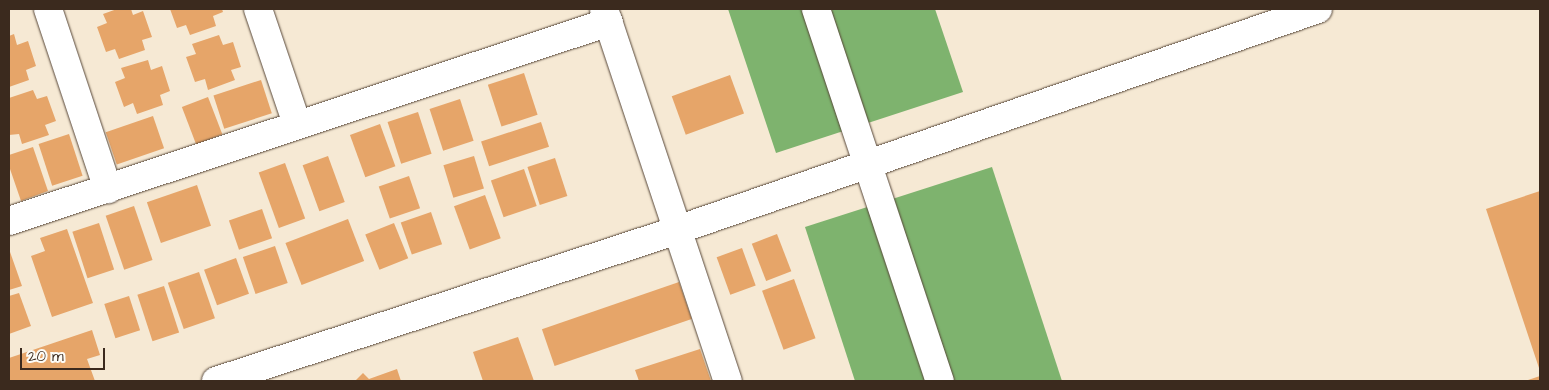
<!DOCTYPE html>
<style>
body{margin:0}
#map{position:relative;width:1549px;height:390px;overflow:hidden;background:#f6e9d4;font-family:"Architects Daughter",sans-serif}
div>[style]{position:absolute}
.forest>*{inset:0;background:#7eb36e}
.building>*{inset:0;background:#e6a569;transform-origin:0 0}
.roads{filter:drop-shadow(0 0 1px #574739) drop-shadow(0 0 1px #574739)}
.minor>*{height:28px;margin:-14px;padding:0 14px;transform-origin:14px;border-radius:14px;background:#fff}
span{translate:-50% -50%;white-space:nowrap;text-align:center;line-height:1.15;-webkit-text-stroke:4px #fdfcf7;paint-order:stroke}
.frame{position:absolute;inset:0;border:10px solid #3b2a1e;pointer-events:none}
.scale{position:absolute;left:20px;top:348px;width:85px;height:22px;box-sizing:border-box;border:2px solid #3b2a1e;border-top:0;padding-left:6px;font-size:15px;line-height:18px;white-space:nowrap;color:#3b2a1e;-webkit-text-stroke:4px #fdfcf7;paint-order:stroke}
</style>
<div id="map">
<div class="forest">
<div style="clip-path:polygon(728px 9px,935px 9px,963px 92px,776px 153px)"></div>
<div style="clip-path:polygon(992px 167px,1062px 381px,855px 381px,805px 227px)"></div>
</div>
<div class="building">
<div style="clip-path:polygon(117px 9px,131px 9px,133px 15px,143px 11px,152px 37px,142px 40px,145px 50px,119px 59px,115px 49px,106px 52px,97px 27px,107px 23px,103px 14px)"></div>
<div style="clip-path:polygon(170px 9px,222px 9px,223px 12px,213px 16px,216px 26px,190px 35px,186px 25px,177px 28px)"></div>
<div style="clip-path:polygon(14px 34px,17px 45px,28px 41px,36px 66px,26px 70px,29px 80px,9px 87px,9px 36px)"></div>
<div style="clip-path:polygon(219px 35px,223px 45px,233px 42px,241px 67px,231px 70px,235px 80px,208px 90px,205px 79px,195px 82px,186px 57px,196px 54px,192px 44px)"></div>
<div style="clip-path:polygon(148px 60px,151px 70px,162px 66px,170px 91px,160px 95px,163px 105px,137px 114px,133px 103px,124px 107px,115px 82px,125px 78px,121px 68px)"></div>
<div style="left:524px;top:73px;width:44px;height:38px;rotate:72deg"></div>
<div style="left:730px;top:75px;width:41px;height:62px;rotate:70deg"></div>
<div style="left:261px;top:80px;width:35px;height:50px;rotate:72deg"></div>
<div style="clip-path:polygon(33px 90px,37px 99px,47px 96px,56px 121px,45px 125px,49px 135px,22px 144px,19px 134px,9px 135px,9px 98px)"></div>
<div style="left:208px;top:97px;width:40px;height:28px;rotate:69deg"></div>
<div style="left:460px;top:99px;width:44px;height:32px;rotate:72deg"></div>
<div style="left:418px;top:112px;width:44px;height:32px;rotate:72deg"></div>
<div style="left:153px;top:116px;width:34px;height:50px;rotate:71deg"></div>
<div style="left:541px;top:122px;width:26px;height:63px;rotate:72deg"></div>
<div style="left:380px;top:124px;width:45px;height:32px;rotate:70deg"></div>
<div style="left:69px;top:134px;width:44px;height:32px;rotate:72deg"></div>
<div style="clip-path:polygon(33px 147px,48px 191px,21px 201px,9px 166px,9px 155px)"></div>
<div style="left:328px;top:156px;width:49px;height:27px;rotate:70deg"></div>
<div style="left:474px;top:156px;width:34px;height:32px;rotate:73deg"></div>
<div style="left:555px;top:158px;width:40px;height:29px;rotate:72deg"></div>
<div style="left:285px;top:163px;width:59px;height:28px;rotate:70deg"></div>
<div style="left:524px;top:169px;width:39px;height:35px;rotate:71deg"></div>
<div style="left:409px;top:176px;width:34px;height:32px;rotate:71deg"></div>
<div style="left:197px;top:185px;width:43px;height:53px;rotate:71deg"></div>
<div style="clip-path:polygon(1540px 191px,1540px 371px,1486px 209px)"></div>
<div style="left:485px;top:195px;width:46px;height:33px;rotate:70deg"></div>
<div style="left:134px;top:206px;width:57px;height:30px;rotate:71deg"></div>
<div style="left:262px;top:209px;width:31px;height:35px;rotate:71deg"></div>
<div style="left:431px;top:212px;width:34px;height:32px;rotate:71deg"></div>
<div style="left:348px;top:219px;width:45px;height:67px;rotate:69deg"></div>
<div style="left:99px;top:223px;width:49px;height:28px;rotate:72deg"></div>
<div style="left:394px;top:223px;width:38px;height:31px;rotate:68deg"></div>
<div style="clip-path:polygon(67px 229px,93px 303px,52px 317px,31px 256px,45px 251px,40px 238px)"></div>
<div style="left:777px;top:234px;width:40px;height:27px;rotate:69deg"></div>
<div style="left:275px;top:246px;width:39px;height:34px;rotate:71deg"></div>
<div style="left:742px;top:248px;width:40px;height:27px;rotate:70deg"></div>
<div style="clip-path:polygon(9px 249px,22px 286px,9px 290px)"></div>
<div style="left:236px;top:258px;width:38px;height:34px;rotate:70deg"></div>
<div style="left:199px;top:272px;width:49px;height:33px;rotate:71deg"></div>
<div style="left:794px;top:279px;width:63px;height:34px;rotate:70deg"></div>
<div style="left:679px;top:282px;width:39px;height:145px;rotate:71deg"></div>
<div style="left:164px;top:286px;width:49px;height:28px;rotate:72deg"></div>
<div style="clip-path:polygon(19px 293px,31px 326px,9px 334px,9px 296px)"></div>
<div style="left:129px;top:296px;width:36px;height:26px;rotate:72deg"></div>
<div style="clip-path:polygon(92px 330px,100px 355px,87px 359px,95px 381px,9px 381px,9px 358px)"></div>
<div style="clip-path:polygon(518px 337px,534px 381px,483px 381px,473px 352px)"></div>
<div style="clip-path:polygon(700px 349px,711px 381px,639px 381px,635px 370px)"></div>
<div style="clip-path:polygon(397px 369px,401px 381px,355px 381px,363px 373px,369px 379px)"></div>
<div style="clip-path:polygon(1540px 376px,1540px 381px,1525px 381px)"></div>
</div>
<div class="roads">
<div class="minor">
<div style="left:48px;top:9px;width:190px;rotate:71.6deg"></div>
<div style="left:258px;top:9px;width:121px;rotate:71.3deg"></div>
<div style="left:604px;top:9px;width:392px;rotate:71.6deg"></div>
<div style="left:816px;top:9px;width:392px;rotate:71.6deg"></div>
<div style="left:9px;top:221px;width:632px;rotate:-18.35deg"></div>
<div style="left:216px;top:381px;width:485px;rotate:-18.1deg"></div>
<div style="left:677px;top:230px;width:678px;rotate:-19.02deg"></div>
</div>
</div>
<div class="frame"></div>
<div class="scale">20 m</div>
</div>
